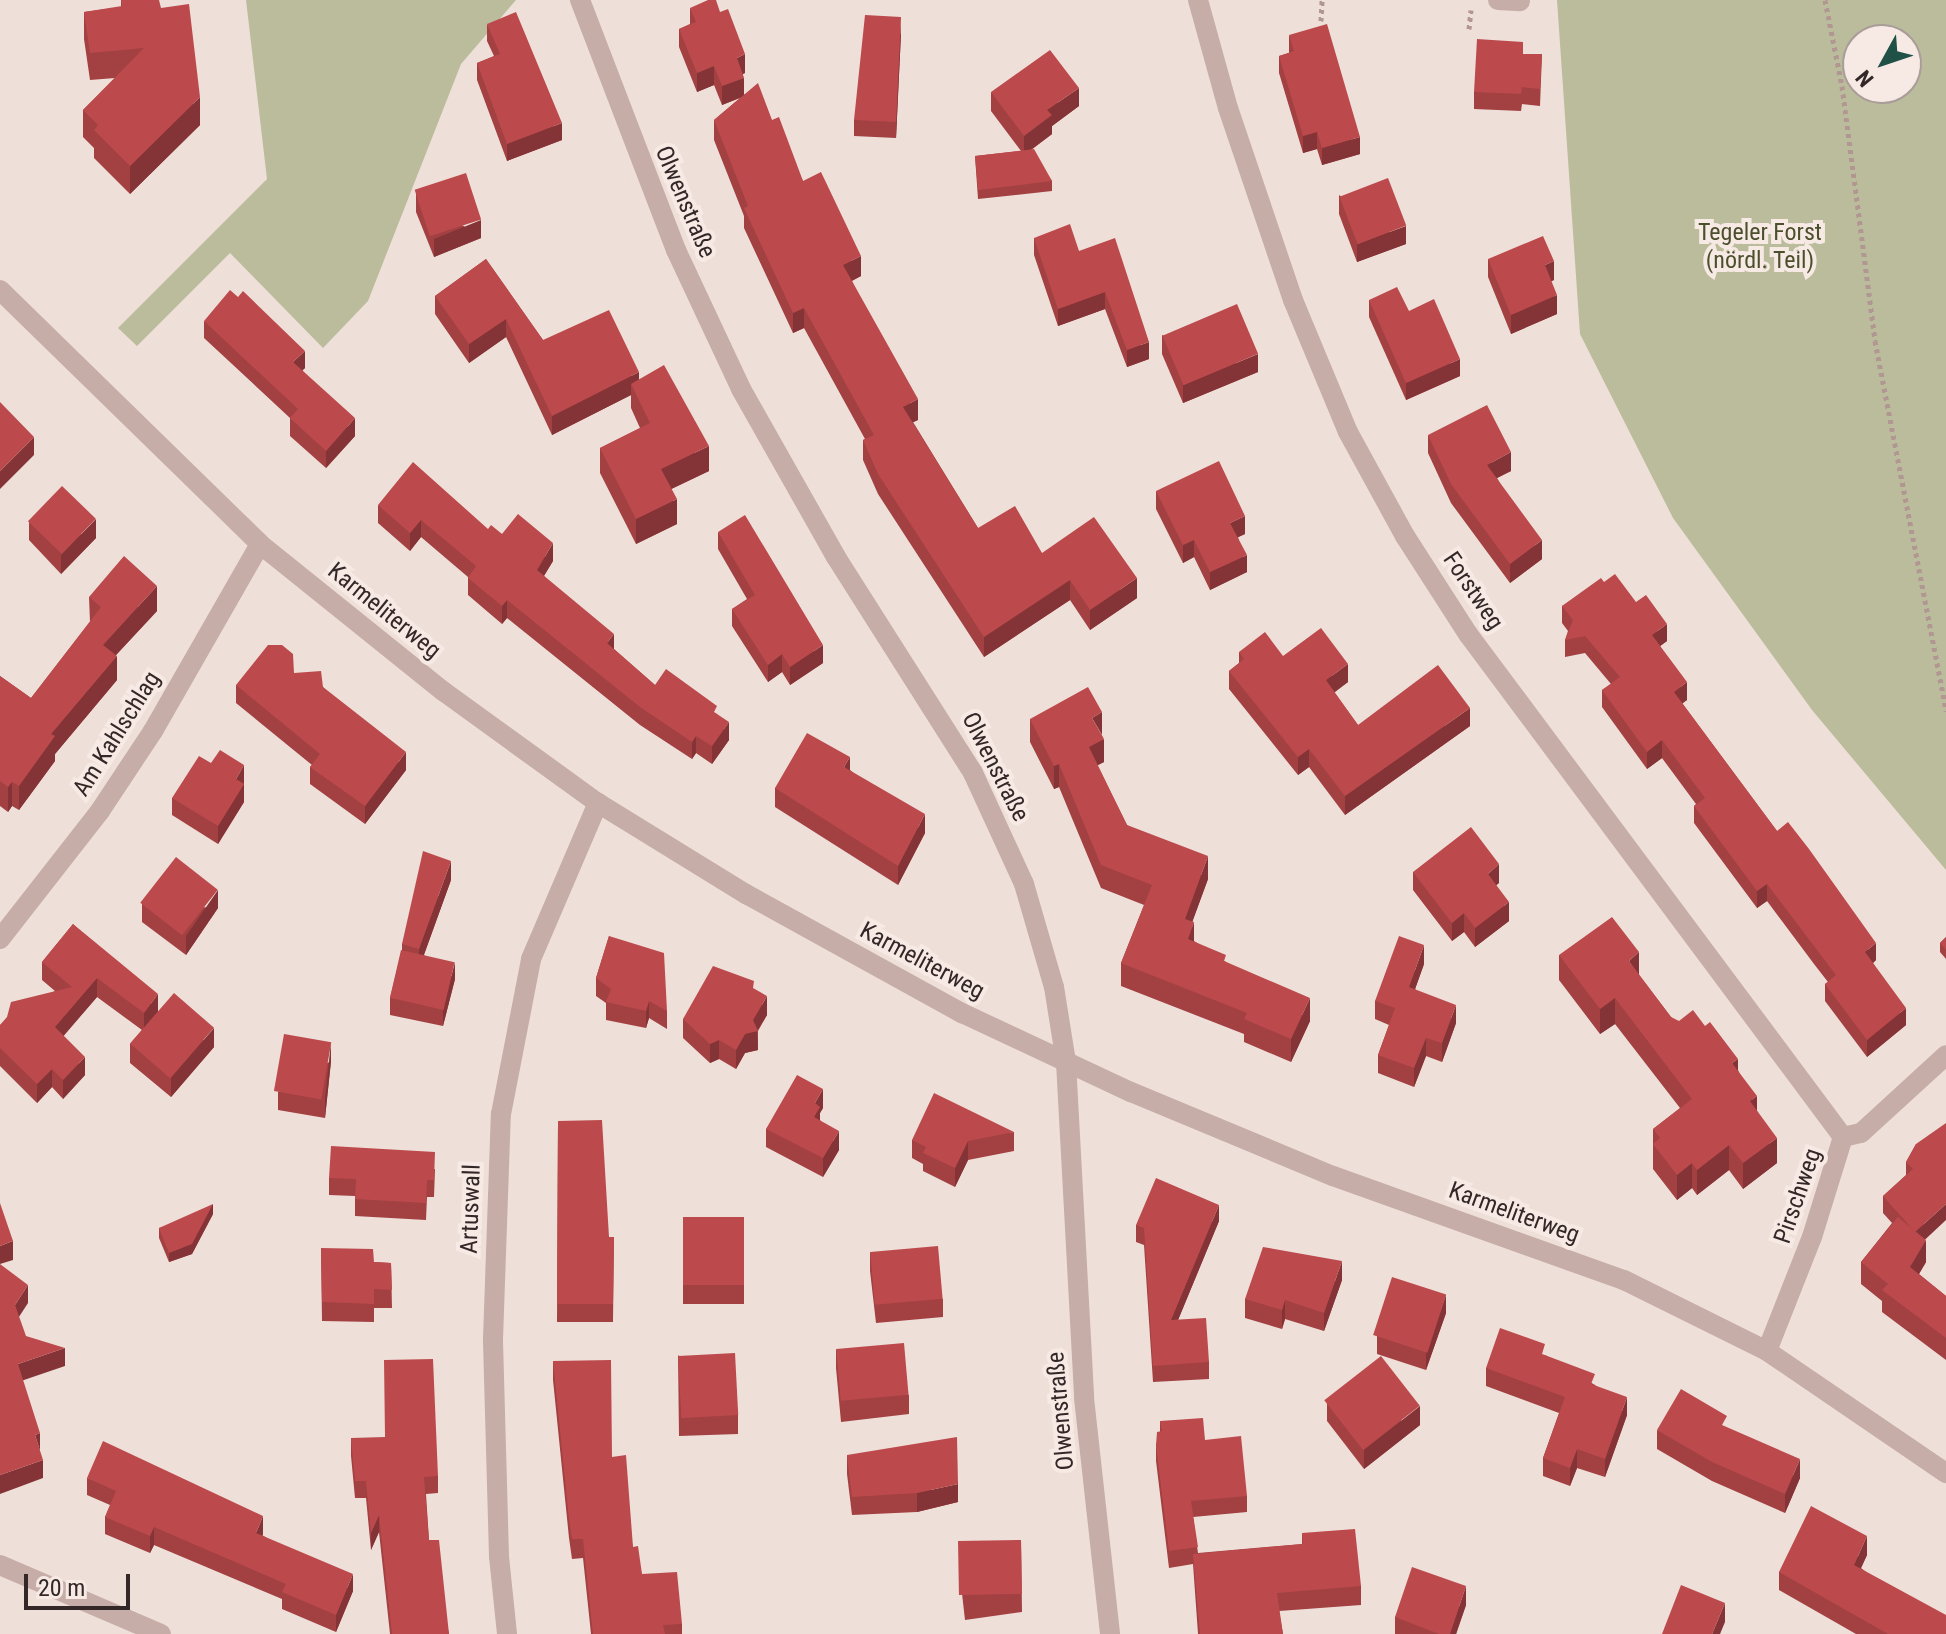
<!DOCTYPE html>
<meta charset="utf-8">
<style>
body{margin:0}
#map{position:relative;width:1946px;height:1634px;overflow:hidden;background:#efdfd9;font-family:"Roboto Condensed",sans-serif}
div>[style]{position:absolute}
.green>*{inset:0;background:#babc9b}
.path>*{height:5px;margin-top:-2.5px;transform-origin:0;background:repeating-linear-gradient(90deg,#b19691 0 4px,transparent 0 8px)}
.minor>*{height:20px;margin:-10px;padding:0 10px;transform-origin:10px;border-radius:10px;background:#c6ada7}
.wall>*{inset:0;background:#a24042;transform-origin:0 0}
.shaded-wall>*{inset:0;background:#843436}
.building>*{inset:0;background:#bc4a4d;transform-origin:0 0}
span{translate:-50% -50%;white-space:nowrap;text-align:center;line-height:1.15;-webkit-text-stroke:8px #f7eae5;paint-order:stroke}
.street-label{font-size:24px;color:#332727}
.park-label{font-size:24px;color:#4b4f2c}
.north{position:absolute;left:1842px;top:24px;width:80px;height:80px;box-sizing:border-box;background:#f7eae5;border:2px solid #a99c99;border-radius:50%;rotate:230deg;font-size:22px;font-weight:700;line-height:32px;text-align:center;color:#332727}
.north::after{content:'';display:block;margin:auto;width:28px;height:36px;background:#205147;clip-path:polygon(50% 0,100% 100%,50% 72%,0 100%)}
.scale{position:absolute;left:24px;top:1574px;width:106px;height:36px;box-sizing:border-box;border:4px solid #332727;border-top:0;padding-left:10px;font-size:24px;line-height:28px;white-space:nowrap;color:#332727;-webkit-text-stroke:6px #f7eae5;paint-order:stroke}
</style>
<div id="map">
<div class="green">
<div style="clip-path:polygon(246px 0,516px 0,461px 64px,368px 301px,323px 348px,230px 253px,137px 346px,118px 328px,267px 179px)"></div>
<div style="clip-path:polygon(evenodd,1557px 0,1946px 0,1946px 870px,1812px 710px,1673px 518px,1580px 334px,1557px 0,1906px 40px,1906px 88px,1858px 88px,1858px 40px,1906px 40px)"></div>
</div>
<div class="path">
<div style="left:1825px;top:0;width:88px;rotate:78.8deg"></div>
<div style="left:1842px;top:86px;width:257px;rotate:82.6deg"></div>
<div style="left:1875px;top:341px;width:377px;rotate:79.1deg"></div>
<div style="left:1321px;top:21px;width:21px;rotate:-87deg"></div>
<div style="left:1469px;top:29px;width:19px;rotate:-84deg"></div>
</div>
<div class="minor">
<div style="left:580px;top:0;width:268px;rotate:69deg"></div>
<div style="left:676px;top:250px;width:153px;rotate:64.9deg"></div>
<div style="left:741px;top:389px;width:193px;rotate:60.5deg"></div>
<div style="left:836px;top:557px;width:256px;rotate:57.6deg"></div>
<div style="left:973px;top:773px;width:122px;rotate:65.3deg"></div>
<div style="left:1024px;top:884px;width:107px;rotate:73.8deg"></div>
<div style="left:1054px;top:987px;width:76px;rotate:80.9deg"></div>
<div style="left:1066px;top:1062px;width:336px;rotate:86.9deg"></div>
<div style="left:1084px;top:1398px;width:237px;rotate:83.7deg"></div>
<div style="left:1198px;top:0;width:112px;rotate:74.5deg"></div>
<div style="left:1228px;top:108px;width:203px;rotate:71.3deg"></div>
<div style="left:1293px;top:300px;width:143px;rotate:67.4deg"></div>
<div style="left:1348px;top:432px;width:119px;rotate:61.3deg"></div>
<div style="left:1405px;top:536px;width:117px;rotate:57.3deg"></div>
<div style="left:1468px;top:634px;width:627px;rotate:53.29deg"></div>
<div style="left:1498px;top:0;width:22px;rotate:3deg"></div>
<div style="left:0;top:290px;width:363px;rotate:44.3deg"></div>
<div style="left:260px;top:544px;width:235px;rotate:38.8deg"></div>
<div style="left:443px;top:691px;width:191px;rotate:35.9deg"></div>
<div style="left:598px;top:803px;width:174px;rotate:31.6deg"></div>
<div style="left:746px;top:894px;width:247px;rotate:28.9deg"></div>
<div style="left:962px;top:1013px;width:187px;rotate:25.1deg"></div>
<div style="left:1131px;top:1092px;width:219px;rotate:22.6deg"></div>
<div style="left:1333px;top:1176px;width:309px;rotate:19.7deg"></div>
<div style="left:1624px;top:1280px;width:160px;rotate:26.4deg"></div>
<div style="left:1767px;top:1351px;width:217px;rotate:34.3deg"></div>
<div style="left:0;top:939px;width:162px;rotate:-52deg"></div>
<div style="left:100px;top:811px;width:96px;rotate:-56.5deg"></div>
<div style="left:153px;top:731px;width:215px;rotate:-60.2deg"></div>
<div style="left:1843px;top:1137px;width:18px;rotate:-13deg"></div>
<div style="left:1861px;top:1133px;width:115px;rotate:-42.5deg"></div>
<div style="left:1767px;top:1351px;width:123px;rotate:-68.5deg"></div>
<div style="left:1812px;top:1237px;width:105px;rotate:-72.8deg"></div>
<div style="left:0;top:1565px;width:175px;rotate:23.2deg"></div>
<div style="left:507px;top:1634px;width:78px;rotate:-95.9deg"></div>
<div style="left:499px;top:1556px;width:217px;rotate:-91.6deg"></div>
<div style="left:493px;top:1339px;width:225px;rotate:-88deg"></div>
<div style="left:501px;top:1114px;width:158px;rotate:-79deg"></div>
<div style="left:531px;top:959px;width:170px;rotate:-66.8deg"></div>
</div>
<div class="wall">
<div style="clip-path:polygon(121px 0,161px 8px,200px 125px,130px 194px,94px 158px,94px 148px,83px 137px,83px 110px,115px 78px,90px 80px,84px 39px,84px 12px,121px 7px)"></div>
<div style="clip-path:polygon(690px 8px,745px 73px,743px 74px,744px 94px,772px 120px,803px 181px,861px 276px,852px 281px,918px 420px,913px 422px,978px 528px,1042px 553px,1137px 598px,1090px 630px,1070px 600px,984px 657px,878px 494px,863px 460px,863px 440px,865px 439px,804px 328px,793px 333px,744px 228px,744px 216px,714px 140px,714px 120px,740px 98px,722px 105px,714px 85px,697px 92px,679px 47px,679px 29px,690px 24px)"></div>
<div style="clip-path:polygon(487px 24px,562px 140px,507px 161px,477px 80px,477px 63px,494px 56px,487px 41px)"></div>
<div style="clip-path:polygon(901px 33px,896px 138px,854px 136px,854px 120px)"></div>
<div style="clip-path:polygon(1289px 35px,1360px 154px,1322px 165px,1317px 149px,1303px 153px,1279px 73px,1279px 56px,1289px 53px)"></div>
<div style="clip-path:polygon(1523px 54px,1542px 54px,1540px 106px,1522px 104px,1521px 111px,1474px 109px,1474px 92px)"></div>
<div style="clip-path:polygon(991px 92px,1079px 106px,1052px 126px,1052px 134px,1031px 150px,1052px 181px,1052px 191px,978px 199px,975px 156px,1021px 151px,991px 111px)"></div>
<div style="clip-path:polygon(416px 193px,481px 238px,434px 257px,416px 212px)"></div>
<div style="clip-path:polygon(1339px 195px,1406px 244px,1357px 262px,1339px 214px)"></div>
<div style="clip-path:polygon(1034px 238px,1079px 251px,1149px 359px,1127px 367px,1105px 309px,1058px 326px,1034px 255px)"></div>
<div style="clip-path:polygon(486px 259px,543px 340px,639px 379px,709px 471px,671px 489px,677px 524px,636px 544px,600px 473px,600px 448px,640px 428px,631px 408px,631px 395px,552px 435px,506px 337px,469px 363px,435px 314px,435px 296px)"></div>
<div style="clip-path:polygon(1488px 259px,1554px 280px,1551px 281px,1557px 314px,1511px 334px,1488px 277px)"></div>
<div style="clip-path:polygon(1369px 300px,1409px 311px,1460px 376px,1406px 400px,1369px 317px)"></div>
<div style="clip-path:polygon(204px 321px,305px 368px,302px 370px,355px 436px,326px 468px,290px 436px,290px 418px,204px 338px)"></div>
<div style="clip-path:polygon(1162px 335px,1258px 372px,1183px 403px,1162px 354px)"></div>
<div style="clip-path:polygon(1428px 435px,1511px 471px,1497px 478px,1542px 559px,1510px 583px,1451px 503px,1428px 453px)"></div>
<div style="clip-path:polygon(1156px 491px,1245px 534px,1238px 537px,1247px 572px,1210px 590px,1194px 557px,1183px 563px,1156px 509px)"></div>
<div style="clip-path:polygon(378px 505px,488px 529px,502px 534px,553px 561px,544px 576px,614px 649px,655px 685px,717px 714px,729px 740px,712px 764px,696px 753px,692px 759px,640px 725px,507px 618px,502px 624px,468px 595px,468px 577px,421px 537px,410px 551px,378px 523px)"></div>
<div style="clip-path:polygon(29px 522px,96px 538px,61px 574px,29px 540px)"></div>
<div style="clip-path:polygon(718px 532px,823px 663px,790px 685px,782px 672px,768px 682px,732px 626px,732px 609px,747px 599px,718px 549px)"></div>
<div style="clip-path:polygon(1604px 582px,1667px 641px,1660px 646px,1687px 700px,1682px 703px,1777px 831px,1876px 960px,1873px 963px,1906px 1025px,1867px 1057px,1825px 1001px,1825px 984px,1828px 982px,1814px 964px,1767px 901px,1757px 908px,1694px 823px,1694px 806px,1696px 804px,1662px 758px,1647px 769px,1602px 707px,1602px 690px,1611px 684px,1585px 653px,1565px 657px,1565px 640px,1568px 631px,1562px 623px,1562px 606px)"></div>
<div style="clip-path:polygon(89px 597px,157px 611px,116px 655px,117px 680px,55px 754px,55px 761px,19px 810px,12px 806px,8px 812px,0 806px,0 676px,31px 698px,90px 622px)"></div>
<div style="clip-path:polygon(1239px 652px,1283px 656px,1348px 682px,1334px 692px,1358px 725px,1470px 726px,1345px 815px,1309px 767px,1298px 775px,1229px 689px,1229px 671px,1239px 663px)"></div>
<div style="clip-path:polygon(294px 673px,323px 687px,406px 770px,365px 824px,310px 784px,310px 767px,312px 765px,236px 703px,236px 685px)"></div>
<div style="clip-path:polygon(1030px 719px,1102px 735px,1104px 762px,1097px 765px,1127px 825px,1208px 879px,1192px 922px,1194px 941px,1226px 962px,1310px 1021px,1291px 1062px,1244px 1042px,1244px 1034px,1121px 986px,1121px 963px,1144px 905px,1101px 888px,1059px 787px,1054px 789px,1030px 742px)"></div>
<div style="clip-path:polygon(850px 770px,925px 833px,898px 885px,775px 807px,775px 788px)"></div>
<div style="clip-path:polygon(244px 783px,244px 802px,218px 844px,172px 815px,172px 798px)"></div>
<div style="clip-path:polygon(1413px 872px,1499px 883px,1496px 885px,1509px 921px,1475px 947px,1464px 932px,1452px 941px,1413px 890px)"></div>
<div style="clip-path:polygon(451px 880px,424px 955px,455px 979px,443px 1026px,390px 1015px,390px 998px,402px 950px,402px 944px)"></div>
<div style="clip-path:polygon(142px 904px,218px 908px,186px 955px,142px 922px)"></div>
<div style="clip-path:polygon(73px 924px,158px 1011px,214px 1047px,171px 1097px,130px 1063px,130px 1044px,142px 1030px,97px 997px,63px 1036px,85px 1075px,63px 1099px,52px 1087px,37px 1103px,0 1066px,0 1025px,55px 991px,42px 980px,42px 962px)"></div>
<div style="clip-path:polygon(609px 936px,667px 1011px,667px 1029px,649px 1018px,646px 1028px,606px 1020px,606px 1003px,596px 996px,596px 978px)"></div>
<div style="clip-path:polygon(1946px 937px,1946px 959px,1940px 952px,1940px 943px)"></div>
<div style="clip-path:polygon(1559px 955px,1639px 975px,1671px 1017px,1738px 1070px,1757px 1111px,1777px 1163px,1743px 1189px,1729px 1170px,1697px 1195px,1692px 1188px,1677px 1200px,1653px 1169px,1653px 1129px,1680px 1108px,1615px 1024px,1600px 1034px,1559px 980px)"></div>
<div style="clip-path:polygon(1424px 964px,1415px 989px,1456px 1023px,1442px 1062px,1426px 1056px,1414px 1087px,1378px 1073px,1378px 1055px,1389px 1025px,1375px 1019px,1375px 1001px)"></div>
<div style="clip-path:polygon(754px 989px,767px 1015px,758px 1031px,758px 1050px,745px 1053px,736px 1069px,719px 1059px,710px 1063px,683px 1038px,683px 1019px)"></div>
<div style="clip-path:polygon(331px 1061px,325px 1118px,278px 1110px,278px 1092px)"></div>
<div style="clip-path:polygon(823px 1108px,820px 1113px,820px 1120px,839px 1150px,823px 1177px,766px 1147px,766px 1129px)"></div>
<div style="clip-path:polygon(558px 1121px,609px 1237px,614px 1237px,613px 1322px,557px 1322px)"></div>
<div style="clip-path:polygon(1014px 1132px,1014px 1151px,968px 1160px,955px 1187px,923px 1171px,923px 1164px,912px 1158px,912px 1140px)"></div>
<div style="clip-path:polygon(1916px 1144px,1925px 1239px,1926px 1262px,1919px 1274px,1946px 1296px,1946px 1360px,1882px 1312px,1882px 1301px,1861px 1284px,1861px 1262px,1892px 1223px,1883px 1213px,1883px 1196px,1906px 1175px,1906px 1162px)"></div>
<div style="clip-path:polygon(435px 1169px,434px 1197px,427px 1197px,426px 1220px,355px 1216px,355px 1196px,329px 1195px,329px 1178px)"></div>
<div style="clip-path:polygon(213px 1214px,192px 1254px,169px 1262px,159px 1238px,159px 1228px)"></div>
<div style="left:683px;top:1217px;width:61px;height:87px"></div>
<div style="clip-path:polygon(1219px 1221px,1178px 1320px,1209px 1362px,1209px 1379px,1153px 1382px,1144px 1245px,1136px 1242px,1136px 1225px)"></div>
<div style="clip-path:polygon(321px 1248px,374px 1262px,391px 1263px,392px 1308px,374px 1308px,374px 1322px,322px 1321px)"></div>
<div style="clip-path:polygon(870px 1252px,943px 1299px,943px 1317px,876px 1323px,870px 1271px)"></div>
<div style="clip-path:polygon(1342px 1280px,1324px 1331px,1285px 1319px,1282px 1329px,1245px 1318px,1245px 1299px)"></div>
<div style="clip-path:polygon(1446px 1313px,1426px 1370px,1377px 1354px,1377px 1336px)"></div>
<div style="clip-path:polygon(836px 1349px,909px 1395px,909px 1414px,841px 1422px,836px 1368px)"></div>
<div style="clip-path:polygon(678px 1355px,738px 1415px,738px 1434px,679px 1436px)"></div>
<div style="clip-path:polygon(1545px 1355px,1595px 1385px,1627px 1415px,1605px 1477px,1577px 1468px,1570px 1486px,1543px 1476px,1543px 1458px,1559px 1413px,1486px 1386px,1486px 1368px)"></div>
<div style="clip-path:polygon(553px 1361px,612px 1457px,633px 1547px,642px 1574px,682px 1624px,682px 1634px,591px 1634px,583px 1558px,572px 1559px,569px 1538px,553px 1380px)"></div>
<div style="clip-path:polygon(1327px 1403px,1420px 1425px,1364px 1469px,1327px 1421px)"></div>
<div style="clip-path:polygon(1160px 1421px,1205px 1440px,1247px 1496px,1247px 1512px,1193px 1517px,1198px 1553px,1302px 1544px,1302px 1533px,1361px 1586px,1361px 1605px,1279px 1611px,1283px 1634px,1198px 1634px,1193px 1564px,1169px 1568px,1156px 1461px,1156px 1445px,1160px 1432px)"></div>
<div style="clip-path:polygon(1657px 1430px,1800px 1478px,1785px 1513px,1712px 1481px,1657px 1449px)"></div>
<div style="clip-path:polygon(351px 1438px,438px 1476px,438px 1493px,426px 1494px,429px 1540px,449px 1634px,390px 1634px,379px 1532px,371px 1550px,366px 1498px,355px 1498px,351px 1456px)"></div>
<div style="clip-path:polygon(847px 1455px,958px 1502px,917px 1512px,852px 1515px,847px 1474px)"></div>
<div style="clip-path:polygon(87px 1478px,263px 1534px,262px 1535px,353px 1591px,336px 1632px,282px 1609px,282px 1599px,154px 1545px,150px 1553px,105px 1534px,105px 1517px,110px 1505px,87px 1495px)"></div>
<div style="clip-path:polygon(1021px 1540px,1022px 1612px,965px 1620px,959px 1567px,959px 1548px)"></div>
<div style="clip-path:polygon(1867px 1555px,1861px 1568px,1946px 1634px,1856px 1634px,1779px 1590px,1779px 1572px)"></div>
<div style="clip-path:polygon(1466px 1605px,1456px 1634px,1395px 1634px,1395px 1617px)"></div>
</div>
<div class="shaded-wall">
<div style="clip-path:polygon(901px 17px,901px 33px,896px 138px,896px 122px)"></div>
<div style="clip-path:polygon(745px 54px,745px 73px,737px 76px,737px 58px)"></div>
<div style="clip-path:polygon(714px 66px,714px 85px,697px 92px,697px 73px)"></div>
<div style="clip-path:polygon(744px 78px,744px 96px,722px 105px,722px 86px)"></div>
<div style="clip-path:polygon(1079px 88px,1079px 106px,1052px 126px,1052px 134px,1024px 155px,1024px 136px,1047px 110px)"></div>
<div style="clip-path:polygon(200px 97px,200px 125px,130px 194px,130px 166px)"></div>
<div style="clip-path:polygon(562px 123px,562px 140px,507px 161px,507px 144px)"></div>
<div style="clip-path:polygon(1317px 132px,1317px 149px,1303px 153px,1303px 136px)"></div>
<div style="clip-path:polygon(1360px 137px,1360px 154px,1322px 165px,1322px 148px)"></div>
<div style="clip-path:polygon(481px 220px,481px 238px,434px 257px,434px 239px)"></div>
<div style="clip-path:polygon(1406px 226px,1406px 244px,1357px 262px,1357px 244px)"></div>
<div style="clip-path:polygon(861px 256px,861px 276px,843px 285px,843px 265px)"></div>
<div style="clip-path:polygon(1554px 261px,1554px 280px,1545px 284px,1545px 265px)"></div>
<div style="clip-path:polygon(1105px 292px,1105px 309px,1058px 326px,1058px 309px)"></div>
<div style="clip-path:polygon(1557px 295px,1557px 314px,1511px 334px,1511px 315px)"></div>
<div style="clip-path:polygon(804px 308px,804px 328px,793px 333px,793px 313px)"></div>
<div style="clip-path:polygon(506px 319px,506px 337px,469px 363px,469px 344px)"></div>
<div style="clip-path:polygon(1149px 342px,1149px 359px,1127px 367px,1127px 350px)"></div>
<div style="clip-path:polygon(305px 351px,305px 368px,293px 380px,293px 362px)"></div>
<div style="clip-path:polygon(1258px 354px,1258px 372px,1183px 403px,1183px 385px)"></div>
<div style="clip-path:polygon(1460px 359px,1460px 376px,1406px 400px,1406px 383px)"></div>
<div style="clip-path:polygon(639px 372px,639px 391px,631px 384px,631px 395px,552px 435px,552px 416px)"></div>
<div style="clip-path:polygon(918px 399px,918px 420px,903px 427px,903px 407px)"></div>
<div style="clip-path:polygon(355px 418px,355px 436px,326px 468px,326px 451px)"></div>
<div style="clip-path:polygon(34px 437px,34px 455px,0 489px,0 471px)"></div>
<div style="clip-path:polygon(709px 446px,709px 471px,661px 494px,661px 469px)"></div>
<div style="clip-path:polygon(1511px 452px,1511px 471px,1487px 483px,1487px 465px)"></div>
<div style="clip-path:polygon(677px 499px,677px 524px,636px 544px,636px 519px)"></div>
<div style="clip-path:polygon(1245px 516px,1245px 534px,1230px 541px,1230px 523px)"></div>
<div style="clip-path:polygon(96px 519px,96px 538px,61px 574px,61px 555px)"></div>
<div style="clip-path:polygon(421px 520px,421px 537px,410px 551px,410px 533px)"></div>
<div style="clip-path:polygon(1194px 540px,1194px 557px,1183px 563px,1183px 545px)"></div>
<div style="clip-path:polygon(1542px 540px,1542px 559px,1510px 583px,1510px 564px)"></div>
<div style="clip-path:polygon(553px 543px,553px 561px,537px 587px,537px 570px)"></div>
<div style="clip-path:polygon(1247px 555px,1247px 572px,1210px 590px,1210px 572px)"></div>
<div style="clip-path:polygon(1137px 578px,1137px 598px,1090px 630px,1090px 610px)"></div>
<div style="clip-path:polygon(1070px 580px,1070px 600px,984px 657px,984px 637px)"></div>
<div style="clip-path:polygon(157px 586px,157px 611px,103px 669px,103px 645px)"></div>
<div style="clip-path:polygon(507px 600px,507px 618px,502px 624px,502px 606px)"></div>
<div style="clip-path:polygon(1667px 624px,1667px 641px,1652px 652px,1652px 635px)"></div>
<div style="clip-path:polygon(614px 634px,614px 652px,607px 643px)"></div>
<div style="clip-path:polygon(823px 645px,823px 663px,790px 685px,790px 667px)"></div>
<div style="clip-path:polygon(782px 654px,782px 672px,768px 682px,768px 665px)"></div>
<div style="clip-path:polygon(117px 656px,117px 680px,55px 754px,55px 761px,19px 810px,19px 786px,51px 734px)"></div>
<div style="clip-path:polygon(1348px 664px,1348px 682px,1326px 699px,1326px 680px)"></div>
<div style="clip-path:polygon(1687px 682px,1687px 700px,1674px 710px,1674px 692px)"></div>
<div style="clip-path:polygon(1470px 708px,1470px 726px,1345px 815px,1345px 796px)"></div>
<div style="clip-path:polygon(1102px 712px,1102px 735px,1092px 718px)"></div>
<div style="clip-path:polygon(729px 722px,729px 740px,712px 764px,712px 746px)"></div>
<div style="clip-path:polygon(696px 736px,696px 753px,692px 759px,692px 742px)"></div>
<div style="clip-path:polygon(1104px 739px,1104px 762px,1089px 770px,1089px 747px)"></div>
<div style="clip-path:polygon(1662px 740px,1662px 758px,1647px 769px,1647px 752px)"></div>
<div style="clip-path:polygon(1309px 749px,1309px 767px,1298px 775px,1298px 757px)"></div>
<div style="clip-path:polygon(406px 752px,406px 770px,365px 824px,365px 806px)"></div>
<div style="clip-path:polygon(850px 757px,850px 775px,844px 767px)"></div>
<div style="clip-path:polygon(1059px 764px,1059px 787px,1054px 789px,1054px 766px)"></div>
<div style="clip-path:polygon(244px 765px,244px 783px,236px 796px,236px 779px)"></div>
<div style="clip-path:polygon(12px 782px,12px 806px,8px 812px,8px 787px)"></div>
<div style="clip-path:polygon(244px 784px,244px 802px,218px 844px,218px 826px)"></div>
<div style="clip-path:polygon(925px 814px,925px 833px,898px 885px,898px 866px)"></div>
<div style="clip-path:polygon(1208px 856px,1208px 879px,1185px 942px,1185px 919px)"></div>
<div style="clip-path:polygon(451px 861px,451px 880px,419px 968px,419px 949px)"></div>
<div style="clip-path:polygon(1499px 864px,1499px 883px,1488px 892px,1488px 874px)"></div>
<div style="clip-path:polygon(1767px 884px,1767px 901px,1757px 908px,1757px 891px)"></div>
<div style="clip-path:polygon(218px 890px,218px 908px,186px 955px,186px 936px)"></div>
<div style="clip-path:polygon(1509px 902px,1509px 921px,1475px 947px,1475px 928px)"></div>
<div style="clip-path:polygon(1464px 913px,1464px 932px,1452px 941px,1452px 923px)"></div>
<div style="clip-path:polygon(1194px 922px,1194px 945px,1188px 939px)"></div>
<div style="clip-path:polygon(1876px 943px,1876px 960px,1865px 970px,1865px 952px)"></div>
<div style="clip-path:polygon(1424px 945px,1424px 964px,1409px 1006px,1409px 987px)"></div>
<div style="clip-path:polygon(1639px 952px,1639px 977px,1629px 961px)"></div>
<div style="clip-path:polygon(455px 962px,455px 979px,443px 1026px,443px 1009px)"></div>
<div style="clip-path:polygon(97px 978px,97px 997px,55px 1046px,55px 1027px)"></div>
<div style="clip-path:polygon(158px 994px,158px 1013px,144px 1032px,144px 1013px)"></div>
<div style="clip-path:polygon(767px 996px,767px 1015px,757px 1031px,758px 1050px,745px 1053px,736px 1069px,736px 1050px)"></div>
<div style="clip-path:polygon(1310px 998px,1310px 1021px,1291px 1062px,1291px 1039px)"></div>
<div style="clip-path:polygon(1615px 998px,1615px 1024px,1600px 1034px,1600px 1009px)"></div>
<div style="clip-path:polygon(649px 1001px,649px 1018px,646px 1028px,646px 1011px)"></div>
<div style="clip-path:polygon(1456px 1005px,1456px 1023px,1442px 1062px,1442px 1043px)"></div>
<div style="clip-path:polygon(1906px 1008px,1906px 1025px,1867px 1057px,1867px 1040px)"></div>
<div style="clip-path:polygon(214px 1028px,214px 1047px,171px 1097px,171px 1078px)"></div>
<div style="clip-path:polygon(1426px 1038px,1426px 1056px,1414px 1087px,1414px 1068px)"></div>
<div style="clip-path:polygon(719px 1040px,719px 1059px,710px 1063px,710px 1044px)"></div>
<div style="clip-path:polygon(331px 1042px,331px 1061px,325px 1118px,325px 1099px)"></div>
<div style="clip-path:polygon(85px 1057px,85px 1075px,63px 1099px,63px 1080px)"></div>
<div style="clip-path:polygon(1738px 1059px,1738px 1084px,1732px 1063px)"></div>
<div style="clip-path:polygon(52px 1069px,52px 1087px,37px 1103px,37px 1084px)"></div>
<div style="clip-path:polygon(823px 1089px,823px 1108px,820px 1113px,820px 1125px,814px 1135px,815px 1103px)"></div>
<div style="clip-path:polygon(1757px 1096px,1757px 1121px,1750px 1101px)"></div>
<div style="clip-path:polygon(839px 1131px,839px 1150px,823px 1177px,823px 1158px)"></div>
<div style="clip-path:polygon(1777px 1138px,1777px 1163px,1743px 1189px,1743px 1163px)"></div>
<div style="clip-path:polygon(968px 1141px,968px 1160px,955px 1187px,955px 1168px)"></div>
<div style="clip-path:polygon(1729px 1145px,1729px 1170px,1697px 1195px,1697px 1170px)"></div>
<div style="clip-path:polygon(1692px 1163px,1692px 1188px,1677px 1200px,1677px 1175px)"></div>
<div style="clip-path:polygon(213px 1204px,213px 1214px,192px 1254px,169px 1262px,169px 1253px)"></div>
<div style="clip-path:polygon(1946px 1204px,1946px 1220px,1915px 1249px,1915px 1232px)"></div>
<div style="clip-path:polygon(1219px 1205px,1219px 1221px,1171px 1337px,1171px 1320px)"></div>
<div style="clip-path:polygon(1926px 1240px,1926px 1262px,1910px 1289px,1910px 1267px)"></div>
<div style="clip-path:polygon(13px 1241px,13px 1260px,0 1264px,0 1246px)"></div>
<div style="clip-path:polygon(1342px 1261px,1342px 1280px,1324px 1331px,1324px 1313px)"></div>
<div style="clip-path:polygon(28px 1285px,28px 1303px,15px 1323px,15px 1305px)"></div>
<div style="clip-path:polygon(1446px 1295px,1446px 1313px,1426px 1370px,1426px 1351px)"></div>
<div style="clip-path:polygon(1285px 1300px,1285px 1319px,1282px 1329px,1282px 1310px)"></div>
<div style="clip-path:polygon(65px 1348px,65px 1366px,18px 1382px,18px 1364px)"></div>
<div style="clip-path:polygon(1627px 1397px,1627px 1415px,1605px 1477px,1605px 1459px)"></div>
<div style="clip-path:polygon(1420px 1406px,1420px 1425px,1364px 1469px,1364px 1450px)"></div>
<div style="clip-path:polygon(40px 1433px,40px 1451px,35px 1435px)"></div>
<div style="clip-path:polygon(1577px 1449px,1577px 1468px,1570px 1486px,1570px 1468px)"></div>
<div style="clip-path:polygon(1800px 1459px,1800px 1478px,1785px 1513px,1785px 1494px)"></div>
<div style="clip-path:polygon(43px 1460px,43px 1478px,0 1494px,0 1475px)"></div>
<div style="clip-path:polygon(958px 1484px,958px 1502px,917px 1512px,917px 1493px)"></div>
<div style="clip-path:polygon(379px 1515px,379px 1532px,371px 1550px,371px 1533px)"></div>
<div style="clip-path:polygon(263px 1516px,263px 1534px,256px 1550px,256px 1533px)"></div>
<div style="clip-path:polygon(154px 1527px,154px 1545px,150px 1553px,150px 1536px)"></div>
<div style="clip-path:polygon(1867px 1536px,1867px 1555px,1854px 1583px,1854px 1565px)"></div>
<div style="clip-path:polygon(353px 1574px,353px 1591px,336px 1632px,336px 1615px)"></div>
<div style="clip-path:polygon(1466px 1586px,1466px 1605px,1456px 1634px,1450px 1634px)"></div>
<div style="clip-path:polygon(1725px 1603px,1725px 1622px,1720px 1634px,1712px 1634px)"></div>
</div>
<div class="building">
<div style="clip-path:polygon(121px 0,159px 0,161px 8px,189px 4px,200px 97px,130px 166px,94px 130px,98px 125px,83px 110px,144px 48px,90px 53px,84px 12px,122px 6px)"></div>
<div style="clip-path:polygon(708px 0,716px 0,720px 12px,728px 9px,745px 54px,737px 58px,744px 78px,722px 86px,714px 66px,697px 73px,679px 29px,696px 22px,690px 8px)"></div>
<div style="clip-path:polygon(516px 12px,562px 123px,507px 144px,477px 63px,500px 54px,487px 24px)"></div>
<div style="clip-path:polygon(865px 15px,901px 17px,896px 122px,854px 120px)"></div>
<div style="clip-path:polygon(1327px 24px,1360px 137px,1322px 148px,1317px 132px,1303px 136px,1279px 56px,1294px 51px,1289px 35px)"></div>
<div style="clip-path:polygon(1477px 39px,1523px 42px,1523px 54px,1542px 54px,1540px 89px,1522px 87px,1521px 94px,1474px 92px)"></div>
<div style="clip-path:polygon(1050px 50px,1079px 88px,1047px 110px,1052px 115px,1024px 136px,991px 92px)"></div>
<div style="clip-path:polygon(758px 83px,772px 120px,779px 117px,803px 181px,821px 172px,861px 256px,843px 265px,918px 399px,903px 407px,978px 528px,1015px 506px,1042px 553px,1094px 517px,1137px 578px,1090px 610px,1070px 580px,984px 637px,878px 474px,863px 440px,874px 435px,804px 308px,793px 313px,744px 208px,748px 206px,714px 120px)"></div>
<div style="clip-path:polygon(1034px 149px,1052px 181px,978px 190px,975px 156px)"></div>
<div style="left:466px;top:173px;width:49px;height:54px;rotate:72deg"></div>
<div style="left:1388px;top:178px;width:51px;height:52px;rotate:69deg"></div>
<div style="clip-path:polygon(1070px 224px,1079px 251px,1115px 238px,1149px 342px,1127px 350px,1105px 292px,1058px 309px,1034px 238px)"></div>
<div style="clip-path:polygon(1543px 236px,1554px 261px,1545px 265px,1557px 295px,1511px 315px,1488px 259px)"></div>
<div style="clip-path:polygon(486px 259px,543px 340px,609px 310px,639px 372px,552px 416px,506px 319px,469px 344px,435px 296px)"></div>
<div style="clip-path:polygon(1397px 287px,1409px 311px,1434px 299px,1460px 359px,1406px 383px,1369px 300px)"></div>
<div style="clip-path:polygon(230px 290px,238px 297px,243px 291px,305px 351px,293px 362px,355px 418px,326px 451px,290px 418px,298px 409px,204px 321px)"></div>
<div style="left:1237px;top:304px;width:54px;height:81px;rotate:67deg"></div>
<div style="clip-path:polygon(664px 365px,709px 446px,661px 469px,677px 499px,636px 519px,600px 448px,650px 423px,631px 384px)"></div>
<div style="clip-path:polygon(0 402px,34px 437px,0 471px)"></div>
<div style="clip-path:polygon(1487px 405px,1511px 452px,1487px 465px,1542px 540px,1510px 564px,1451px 484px,1428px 435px)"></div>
<div style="clip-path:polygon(1219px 461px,1245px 516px,1230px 523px,1247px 555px,1210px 572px,1194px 540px,1183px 545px,1156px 491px)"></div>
<div style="clip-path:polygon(413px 462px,488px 529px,491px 525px,502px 534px,518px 514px,553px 543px,537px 570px,614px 634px,607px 643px,655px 685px,666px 669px,717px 706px,714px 712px,729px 722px,712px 746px,696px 736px,692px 742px,640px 707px,507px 600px,502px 606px,468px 578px,476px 566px,421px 520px,410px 533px,378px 505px)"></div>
<div style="left:62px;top:486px;width:47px;height:49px;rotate:44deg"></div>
<div style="clip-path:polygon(745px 515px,823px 645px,790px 667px,782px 654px,768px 665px,732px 609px,755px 595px,718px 532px)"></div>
<div style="clip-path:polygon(124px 556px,157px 586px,103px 645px,117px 656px,51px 734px,55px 736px,19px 786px,12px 782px,8px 787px,0 781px,0 676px,31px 698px,101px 607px,89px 597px)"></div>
<div style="clip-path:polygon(1615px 574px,1636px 602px,1646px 595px,1667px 624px,1652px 635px,1687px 682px,1674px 692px,1777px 831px,1788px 822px,1809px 849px,1876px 943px,1865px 952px,1906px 1008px,1867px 1040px,1825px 984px,1836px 975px,1767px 884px,1757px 891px,1694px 806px,1705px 798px,1662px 740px,1647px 752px,1602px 690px,1620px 677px,1585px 636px,1565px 640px,1573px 620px,1562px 606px,1601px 578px,1604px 582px)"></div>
<div style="clip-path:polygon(1321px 628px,1348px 664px,1326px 680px,1358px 725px,1438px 665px,1470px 708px,1345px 796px,1309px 749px,1298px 757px,1229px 671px,1244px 659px,1239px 652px,1265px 632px,1283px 656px)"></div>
<div style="clip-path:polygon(268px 645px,282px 645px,293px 654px,294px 673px,321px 671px,323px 687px,406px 752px,365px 806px,310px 767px,320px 754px,236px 685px)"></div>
<div style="clip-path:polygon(1088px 687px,1102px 712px,1092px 718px,1104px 739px,1089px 747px,1127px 825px,1208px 856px,1185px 919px,1194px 922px,1188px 939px,1226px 955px,1224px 961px,1310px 998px,1291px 1039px,1244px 1019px,1247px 1013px,1121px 963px,1152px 885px,1101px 865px,1059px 764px,1054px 766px,1030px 719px)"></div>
<div style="clip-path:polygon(807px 733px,850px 757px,844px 767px,925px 814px,898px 866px,775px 788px)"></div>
<div style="clip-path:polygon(220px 750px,244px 765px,236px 779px,244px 784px,218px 826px,172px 798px,199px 756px,211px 763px)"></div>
<div style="clip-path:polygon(1471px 827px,1499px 864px,1488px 874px,1509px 902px,1475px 928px,1464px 913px,1452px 923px,1413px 872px)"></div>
<div style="clip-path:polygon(423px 851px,451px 861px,419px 949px,402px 944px)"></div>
<div style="left:176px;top:857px;width:53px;height:58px;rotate:38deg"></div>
<div style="clip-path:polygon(1612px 917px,1639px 952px,1629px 961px,1671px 1017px,1679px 1021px,1693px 1010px,1705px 1026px,1710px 1022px,1738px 1059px,1732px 1063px,1757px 1096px,1750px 1101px,1777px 1138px,1743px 1163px,1729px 1145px,1697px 1170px,1692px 1163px,1677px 1175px,1653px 1144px,1660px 1138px,1653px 1129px,1692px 1099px,1615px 998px,1600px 1009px,1559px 955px)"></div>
<div style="clip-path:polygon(73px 924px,158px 994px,144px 1013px,97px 978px,55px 1027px,85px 1057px,63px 1080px,52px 1069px,37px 1084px,0 1048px,0 1025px,7px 1017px,11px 1002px,72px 987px,42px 962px)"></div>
<div style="clip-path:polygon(609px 936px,664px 953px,667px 1011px,649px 1001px,646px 1011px,606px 1002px,611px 989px,596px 978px)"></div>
<div style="clip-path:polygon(1399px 936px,1424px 945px,1409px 987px,1456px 1005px,1442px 1043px,1426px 1038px,1414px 1068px,1378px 1055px,1395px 1008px,1375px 1001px)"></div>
<div style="clip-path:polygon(1946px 937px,1946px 950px,1940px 943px)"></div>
<div style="left:401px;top:950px;width:55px;height:49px;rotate:13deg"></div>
<div style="clip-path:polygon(713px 966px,754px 981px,753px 988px,767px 996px,753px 1020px,758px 1031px,745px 1034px,736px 1050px,719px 1040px,710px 1044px,683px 1019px)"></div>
<div style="left:174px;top:993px;width:53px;height:67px;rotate:41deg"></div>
<div style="left:284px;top:1034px;width:48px;height:58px;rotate:10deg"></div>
<div style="clip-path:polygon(797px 1075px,823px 1089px,815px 1103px,820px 1107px,814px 1117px,839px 1131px,823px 1158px,766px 1129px)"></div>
<div style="clip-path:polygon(934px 1093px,1014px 1132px,968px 1141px,955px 1168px,923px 1153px,926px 1147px,912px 1140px)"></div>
<div style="clip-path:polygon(602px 1120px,609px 1237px,614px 1237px,613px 1304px,557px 1304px,558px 1121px)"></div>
<div style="clip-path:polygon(1946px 1123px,1946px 1204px,1915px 1232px,1883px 1196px,1913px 1169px,1906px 1162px,1916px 1144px)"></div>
<div style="clip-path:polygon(331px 1146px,435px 1152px,434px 1180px,427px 1180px,426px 1203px,355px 1199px,356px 1179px,329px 1178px)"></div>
<div style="clip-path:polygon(1156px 1178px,1219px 1205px,1171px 1320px,1206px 1318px,1209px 1362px,1153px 1366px,1144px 1228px,1136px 1225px)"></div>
<div style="clip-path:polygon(0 1203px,13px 1241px,0 1246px)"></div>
<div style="clip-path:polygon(213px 1204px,192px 1244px,169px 1253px,159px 1228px)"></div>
<div style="left:683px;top:1217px;width:61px;height:68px"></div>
<div style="clip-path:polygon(1898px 1217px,1926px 1240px,1910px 1267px,1946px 1296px,1946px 1338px,1882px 1290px,1888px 1284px,1861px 1262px)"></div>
<div style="left:938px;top:1246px;width:53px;height:68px;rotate:85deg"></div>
<div style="clip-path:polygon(1263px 1247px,1342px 1261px,1324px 1313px,1285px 1300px,1282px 1310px,1245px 1299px)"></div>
<div style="clip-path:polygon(321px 1248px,373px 1249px,374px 1262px,391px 1263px,392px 1290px,374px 1289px,374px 1304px,322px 1302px)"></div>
<div style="clip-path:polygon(0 1264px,28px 1285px,15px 1305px,26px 1336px,65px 1348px,18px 1364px,40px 1433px,35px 1435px,43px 1460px,0 1475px)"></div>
<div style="left:1392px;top:1277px;width:57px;height:61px;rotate:18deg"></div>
<div style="clip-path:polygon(1500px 1328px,1545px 1344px,1542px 1354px,1595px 1374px,1591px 1384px,1627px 1397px,1605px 1459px,1577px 1449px,1570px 1468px,1543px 1458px,1565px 1397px,1486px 1368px)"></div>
<div style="left:904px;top:1343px;width:52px;height:68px;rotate:85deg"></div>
<div style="left:735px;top:1353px;width:62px;height:57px;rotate:87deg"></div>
<div style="left:1381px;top:1356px;width:63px;height:72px;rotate:52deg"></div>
<div style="clip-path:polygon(433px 1359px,438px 1476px,424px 1477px,429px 1540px,439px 1540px,449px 1634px,392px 1634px,379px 1515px,371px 1533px,366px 1481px,355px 1481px,351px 1438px,385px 1437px,384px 1360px)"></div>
<div style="clip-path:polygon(611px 1360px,612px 1457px,626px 1455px,633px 1547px,638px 1546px,642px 1574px,677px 1572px,682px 1624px,663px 1625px,665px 1634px,593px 1634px,583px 1539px,572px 1539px,569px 1519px,553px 1361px)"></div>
<div style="clip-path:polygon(1681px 1389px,1727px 1416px,1722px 1425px,1800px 1459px,1785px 1494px,1712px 1462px,1657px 1430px)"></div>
<div style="clip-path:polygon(1203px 1418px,1205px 1440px,1241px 1436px,1247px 1496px,1191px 1501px,1198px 1547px,1169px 1551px,1156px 1445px,1157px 1432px,1162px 1431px,1160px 1421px)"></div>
<div style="clip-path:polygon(957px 1437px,958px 1484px,917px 1493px,852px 1497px,847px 1455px)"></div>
<div style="clip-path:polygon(103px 1441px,263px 1516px,256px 1533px,353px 1574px,336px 1615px,282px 1592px,286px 1584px,154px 1527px,150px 1536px,105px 1517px,116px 1491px,87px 1478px)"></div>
<div style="clip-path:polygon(1811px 1506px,1867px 1536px,1854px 1565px,1946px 1615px,1946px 1634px,1888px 1634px,1779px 1572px)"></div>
<div style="clip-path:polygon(1355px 1529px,1361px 1586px,1277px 1593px,1283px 1634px,1200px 1634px,1193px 1554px,1303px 1544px,1302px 1533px)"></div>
<div style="left:1021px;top:1540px;width:54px;height:63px;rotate:89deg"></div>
<div style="clip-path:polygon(1412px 1567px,1466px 1586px,1450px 1634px,1439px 1634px,1395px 1617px)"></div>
<div style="clip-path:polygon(1681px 1585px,1725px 1603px,1712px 1634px,1662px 1634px)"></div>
</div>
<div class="street-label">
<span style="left:685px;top:202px;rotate:67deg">Olwenstraße</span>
<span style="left:1473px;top:591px;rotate:56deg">Forstweg</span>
<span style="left:384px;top:611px;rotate:39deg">Karmeliterweg</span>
<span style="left:117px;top:734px;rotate:-58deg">Am Kahlschlag</span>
<span style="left:995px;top:767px;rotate:63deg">Olwenstraße</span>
<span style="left:922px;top:961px;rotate:28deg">Karmeliterweg</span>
<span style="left:1798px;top:1196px;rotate:-71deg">Pirschweg</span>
<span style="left:471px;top:1209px;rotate:-88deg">Artuswall</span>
<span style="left:1514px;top:1213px;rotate:20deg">Karmeliterweg</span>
<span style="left:1061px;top:1411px;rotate:-95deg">Olwenstraße</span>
</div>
<div class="park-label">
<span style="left:1760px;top:247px">Tegeler Forst<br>(nördl. Teil)</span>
</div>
<div class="north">N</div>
<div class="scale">20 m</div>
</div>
